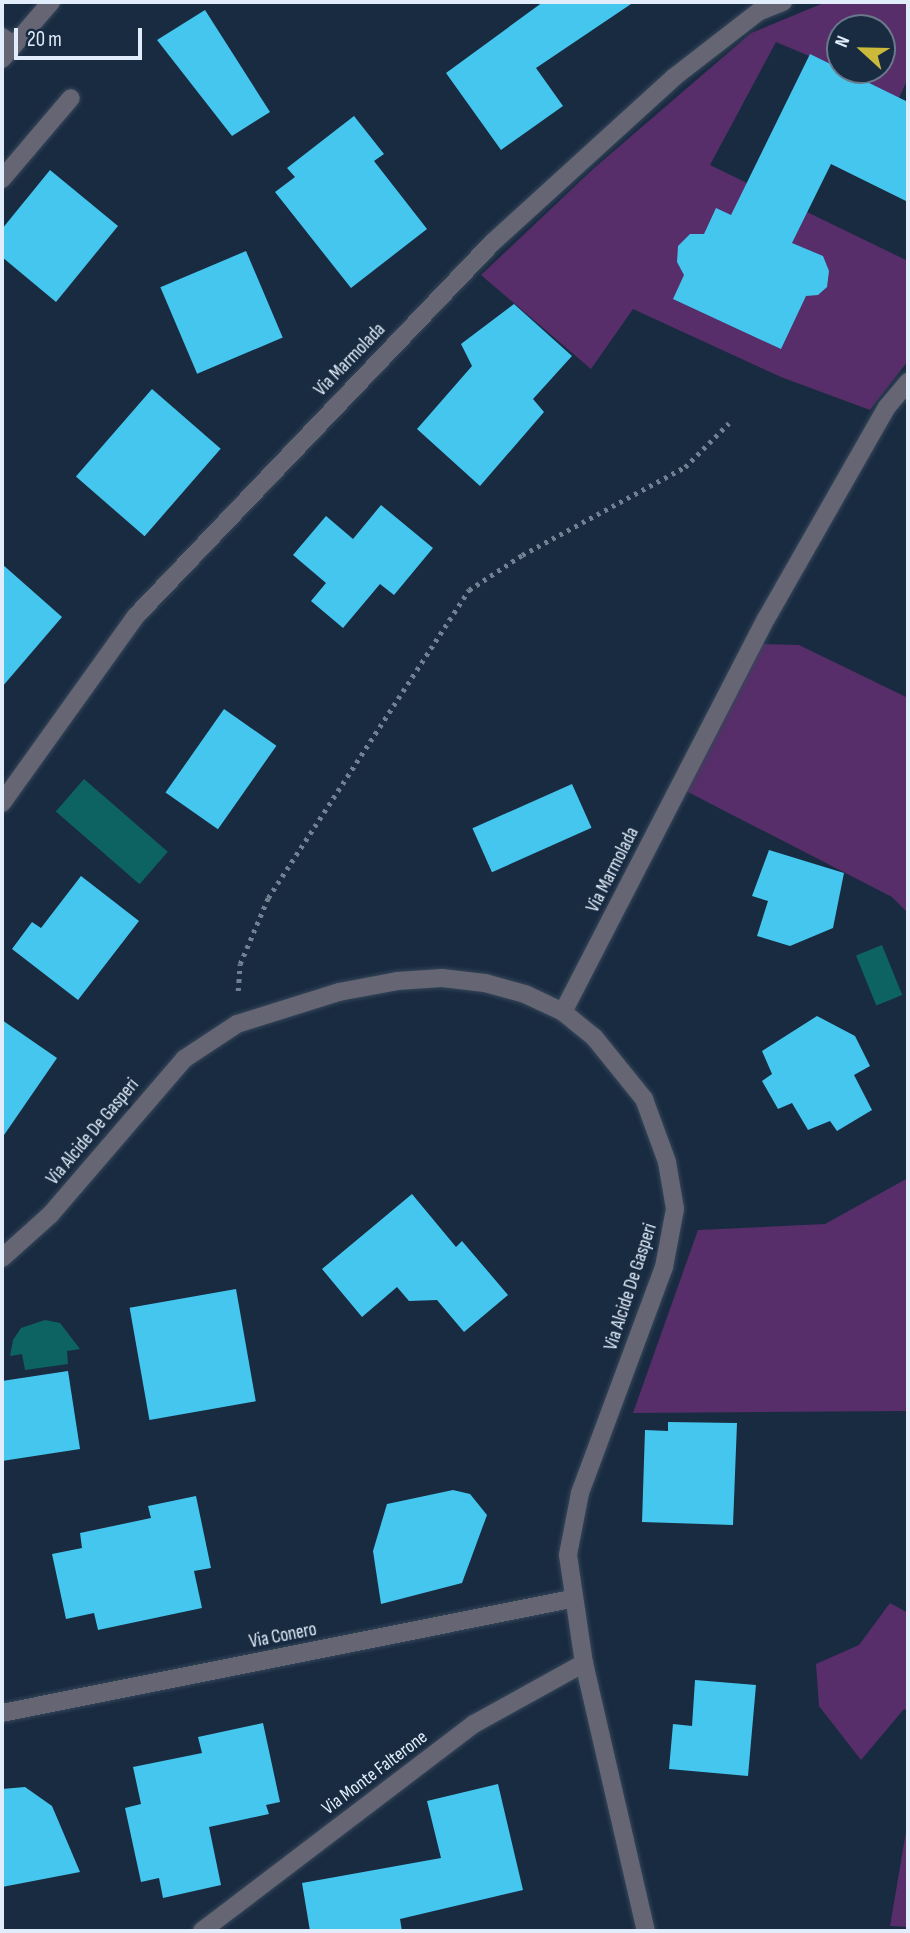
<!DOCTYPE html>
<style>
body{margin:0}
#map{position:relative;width:910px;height:1933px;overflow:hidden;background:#192b40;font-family:"Sofia Sans Condensed",sans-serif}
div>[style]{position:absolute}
.green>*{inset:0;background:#572e69}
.water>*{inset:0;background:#0d6361;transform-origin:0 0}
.building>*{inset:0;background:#45c6ef;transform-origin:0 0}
.path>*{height:4.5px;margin-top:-2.25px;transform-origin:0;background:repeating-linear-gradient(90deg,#718092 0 3.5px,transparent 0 8.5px)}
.roads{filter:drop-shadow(0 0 2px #35465a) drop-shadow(0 0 2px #35465a)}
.service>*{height:18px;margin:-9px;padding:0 9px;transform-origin:9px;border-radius:9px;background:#656573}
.minor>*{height:18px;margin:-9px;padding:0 9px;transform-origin:9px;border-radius:9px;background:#656573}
.tertiary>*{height:18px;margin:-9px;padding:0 9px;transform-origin:9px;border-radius:9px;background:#656573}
span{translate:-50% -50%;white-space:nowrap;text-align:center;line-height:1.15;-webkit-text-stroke:7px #192b40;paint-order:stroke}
.street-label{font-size:19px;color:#e1edfb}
.frame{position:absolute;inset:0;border:4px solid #e1edfb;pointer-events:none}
.north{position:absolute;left:826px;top:14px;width:70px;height:70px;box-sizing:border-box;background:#192b40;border:2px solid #69798b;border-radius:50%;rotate:292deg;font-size:19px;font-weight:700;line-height:28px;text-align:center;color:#e1edfb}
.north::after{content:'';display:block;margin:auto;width:24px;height:32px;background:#cbba39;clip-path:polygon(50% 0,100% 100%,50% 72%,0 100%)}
.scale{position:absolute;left:14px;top:28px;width:128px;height:32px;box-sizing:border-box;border:4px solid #e1edfb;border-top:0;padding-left:9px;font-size:21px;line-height:24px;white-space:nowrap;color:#e1edfb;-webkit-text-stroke:5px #192b40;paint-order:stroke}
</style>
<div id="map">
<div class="green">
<div style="clip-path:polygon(826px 2px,908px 2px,908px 78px,899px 98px,842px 70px,882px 70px,882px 28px,840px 28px,840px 69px,776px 42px,710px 165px,908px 261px,908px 361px,870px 410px,781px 377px,633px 309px,591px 369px,481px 275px,593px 169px,751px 33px)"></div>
<div style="clip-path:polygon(760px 644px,799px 645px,908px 698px,908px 913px,892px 897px,686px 791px)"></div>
<div style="clip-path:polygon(908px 1178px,908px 1411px,633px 1413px,698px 1230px,825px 1224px)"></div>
<div style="clip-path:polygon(890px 1603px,908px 1613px,908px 1711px,904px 1709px,861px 1760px,819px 1706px,816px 1664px,859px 1645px)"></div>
<div style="clip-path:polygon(908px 1820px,908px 1927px,890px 1926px)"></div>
</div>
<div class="water">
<div style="left:84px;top:779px;width:111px;height:43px;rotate:41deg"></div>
<div style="left:882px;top:945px;width:54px;height:28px;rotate:68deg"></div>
<div style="clip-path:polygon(45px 1320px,60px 1323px,80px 1349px,67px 1351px,68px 1364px,25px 1370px,22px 1354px,10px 1356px,13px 1340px,21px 1328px)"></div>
</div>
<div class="building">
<div style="clip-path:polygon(543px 2px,634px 2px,536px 68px,563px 106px,501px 150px,446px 73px)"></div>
<div style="clip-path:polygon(205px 10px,270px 112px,232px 136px,157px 40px)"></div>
<div style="clip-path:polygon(810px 54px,908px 102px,908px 202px,831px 164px,792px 243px,823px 256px,829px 271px,827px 287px,818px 295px,806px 296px,781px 349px,673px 299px,684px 275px,677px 262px,678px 246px,690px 234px,704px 234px,716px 208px,731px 215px)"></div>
<div style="clip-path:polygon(354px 116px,384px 154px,374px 161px,427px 229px,351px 288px,275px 192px,295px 177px,287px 168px)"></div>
<div style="clip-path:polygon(50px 170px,118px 226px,56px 302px,2px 257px,2px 229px)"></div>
<div style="left:246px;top:251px;width:94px;height:93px;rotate:67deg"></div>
<div style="clip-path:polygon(514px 304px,572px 356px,533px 399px,544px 412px,480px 486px,417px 429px,472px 366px,461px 344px)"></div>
<div style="left:152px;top:389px;width:91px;height:116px;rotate:41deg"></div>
<div style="clip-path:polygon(381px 505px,433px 548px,394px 595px,380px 584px,343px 628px,311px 601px,326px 583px,293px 555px,326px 516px,353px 539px)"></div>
<div style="clip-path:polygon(2px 564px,62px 617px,2px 687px)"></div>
<div style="left:224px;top:709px;width:64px;height:102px;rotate:35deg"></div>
<div style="left:572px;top:784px;width:48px;height:109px;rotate:66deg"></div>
<div style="clip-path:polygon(769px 850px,844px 873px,833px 928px,790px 946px,757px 936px,768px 901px,752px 896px)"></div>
<div style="clip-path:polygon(81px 876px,139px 921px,78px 1000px,12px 949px,32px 922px,41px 928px)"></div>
<div style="clip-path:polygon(817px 1016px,855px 1036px,870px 1066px,854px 1075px,872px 1110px,837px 1131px,830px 1121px,808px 1130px,792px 1103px,778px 1109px,762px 1081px,772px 1074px,762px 1051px)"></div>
<div style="clip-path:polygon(2px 1020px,57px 1058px,2px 1138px)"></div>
<div style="clip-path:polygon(412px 1194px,456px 1247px,462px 1241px,508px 1295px,464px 1332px,437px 1300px,409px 1301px,397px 1287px,362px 1317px,322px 1269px)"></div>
<div style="left:236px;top:1289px;width:114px;height:108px;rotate:80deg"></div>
<div style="clip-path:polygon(68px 1371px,80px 1449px,2px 1461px,2px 1381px)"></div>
<div style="clip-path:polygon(668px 1422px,737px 1423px,733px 1525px,642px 1522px,645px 1430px,668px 1431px)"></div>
<div style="clip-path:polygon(453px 1490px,470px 1494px,487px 1515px,462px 1583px,381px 1604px,373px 1551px,387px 1504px)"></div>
<div style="clip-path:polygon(196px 1496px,211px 1568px,194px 1571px,202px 1608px,98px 1630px,94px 1613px,66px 1619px,52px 1554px,82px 1548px,80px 1533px,151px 1518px,148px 1506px)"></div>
<div style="clip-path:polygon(695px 1680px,756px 1685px,748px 1776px,669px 1769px,673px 1724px,692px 1726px)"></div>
<div style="clip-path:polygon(263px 1723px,280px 1802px,266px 1805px,269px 1814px,209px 1827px,221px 1885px,163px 1898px,159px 1878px,141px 1882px,125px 1808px,141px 1804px,133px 1767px,202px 1753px,198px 1737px)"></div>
<div style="clip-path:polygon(498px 1784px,523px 1890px,400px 1919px,402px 1931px,310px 1931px,302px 1883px,441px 1858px,427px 1801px)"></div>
<div style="clip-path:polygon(25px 1787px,52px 1806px,80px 1872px,2px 1887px,2px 1789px)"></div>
</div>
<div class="path">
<div style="left:238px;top:991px;width:27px;rotate:-86deg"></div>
<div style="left:240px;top:964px;width:72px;rotate:-67deg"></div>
<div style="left:268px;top:898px;width:368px;rotate:-56.9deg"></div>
<div style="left:469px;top:590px;width:64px;rotate:-33.4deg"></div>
<div style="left:522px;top:555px;width:185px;rotate:-28.4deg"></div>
<div style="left:685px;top:467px;width:62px;rotate:-45deg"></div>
</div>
<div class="roads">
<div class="service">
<div style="left:2px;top:179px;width:106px;rotate:-49.6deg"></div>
</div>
<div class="minor">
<div style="left:2px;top:37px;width:12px;rotate:35deg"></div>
<div style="left:2px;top:803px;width:230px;rotate:-54.4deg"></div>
<div style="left:136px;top:616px;width:517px;rotate:-46.33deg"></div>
<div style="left:493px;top:242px;width:244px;rotate:-42.3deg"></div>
<div style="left:673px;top:78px;width:108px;rotate:-37.8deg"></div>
<div style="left:758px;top:12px;width:27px;rotate:-22deg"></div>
<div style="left:563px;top:1012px;width:442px;rotate:-62.7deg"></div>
<div style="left:766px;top:619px;width:244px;rotate:-60.3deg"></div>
<div style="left:887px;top:407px;width:33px;rotate:-50deg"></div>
<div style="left:2px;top:1713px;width:580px;rotate:-11.33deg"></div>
<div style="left:202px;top:1931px;width:342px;rotate:-37.3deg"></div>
<div style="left:474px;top:1724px;width:126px;rotate:-29deg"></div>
</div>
<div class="tertiary">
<div style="left:2px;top:59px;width:75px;rotate:-49.3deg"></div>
<div style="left:2px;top:1258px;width:64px;rotate:-41.9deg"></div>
<div style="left:50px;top:1215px;width:206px;rotate:-49.3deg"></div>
<div style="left:184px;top:1059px;width:64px;rotate:-33.4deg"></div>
<div style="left:237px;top:1024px;width:107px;rotate:-17.4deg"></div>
<div style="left:339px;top:992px;width:59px;rotate:-10.7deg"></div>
<div style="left:397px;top:981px;width:45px;rotate:-3.8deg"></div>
<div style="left:442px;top:978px;width:43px;rotate:6.6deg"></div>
<div style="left:485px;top:983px;width:41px;rotate:15.4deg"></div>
<div style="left:525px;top:994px;width:42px;rotate:25.3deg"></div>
<div style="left:563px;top:1012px;width:40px;rotate:39deg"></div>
<div style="left:594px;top:1037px;width:80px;rotate:51.1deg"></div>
<div style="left:644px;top:1099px;width:67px;rotate:69.9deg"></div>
<div style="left:667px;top:1162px;width:48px;rotate:80.3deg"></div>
<div style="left:675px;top:1209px;width:59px;rotate:100.7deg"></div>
<div style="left:664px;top:1267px;width:241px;rotate:110.4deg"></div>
<div style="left:580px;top:1493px;width:63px;rotate:101deg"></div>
<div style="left:568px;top:1555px;width:109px;rotate:81.6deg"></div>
<div style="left:584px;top:1663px;width:275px;rotate:77deg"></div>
</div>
</div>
<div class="street-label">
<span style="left:350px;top:360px;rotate:-46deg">Via Marmolada</span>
<span style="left:613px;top:870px;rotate:-63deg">Via Marmolada</span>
<span style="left:93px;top:1132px;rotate:-50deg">Via Alcide De Gasperi</span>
<span style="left:631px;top:1287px;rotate:-72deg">Via Alcide De Gasperi</span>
<span style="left:283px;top:1636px;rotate:-11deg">Via Conero</span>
<span style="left:375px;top:1773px;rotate:-37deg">Via Monte Falterone</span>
</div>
<div class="frame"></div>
<div class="north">N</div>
<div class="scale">20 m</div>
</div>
